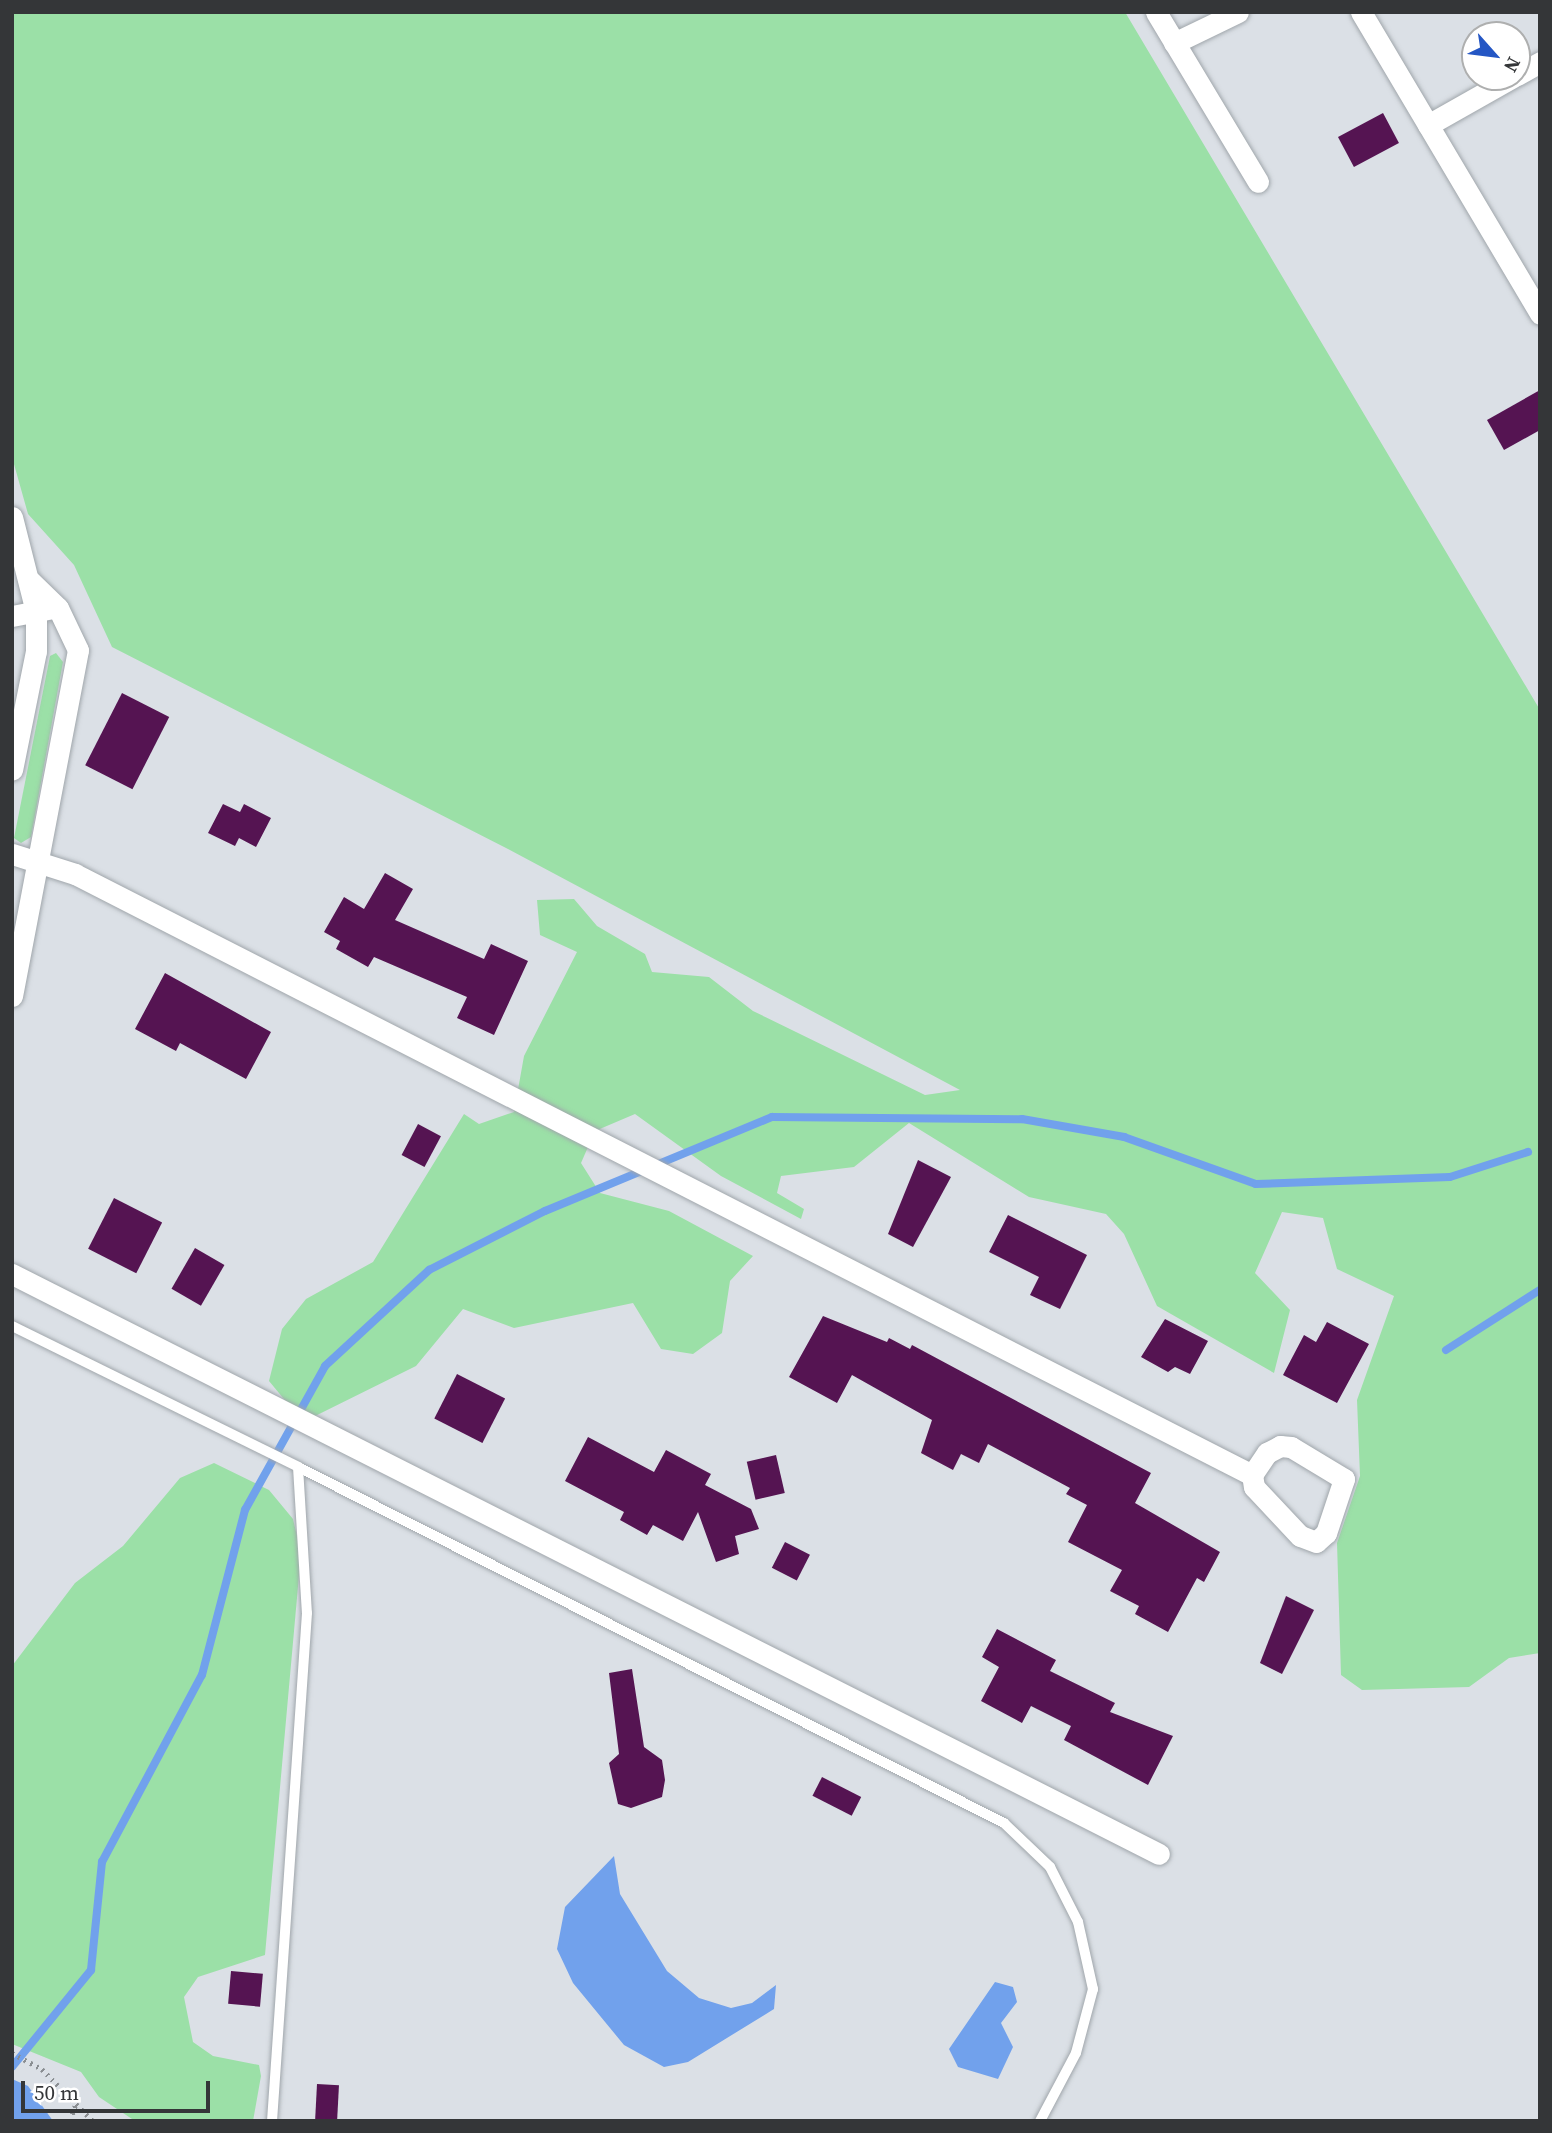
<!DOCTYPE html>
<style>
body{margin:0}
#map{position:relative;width:1552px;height:2133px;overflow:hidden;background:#dbe0e6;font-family:"Source Serif 4",serif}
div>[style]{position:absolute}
.green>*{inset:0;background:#9be0a7}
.water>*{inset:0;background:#71a1ec}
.stream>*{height:8px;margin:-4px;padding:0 4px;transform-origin:4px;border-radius:4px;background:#71a1ec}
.building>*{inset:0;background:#551452;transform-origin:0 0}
.path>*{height:4.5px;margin-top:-2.25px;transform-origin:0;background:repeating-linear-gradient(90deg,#8a8e92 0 2px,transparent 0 7px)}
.roads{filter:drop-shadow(0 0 2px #a0a6ab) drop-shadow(0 0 2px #a0a6ab)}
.lane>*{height:10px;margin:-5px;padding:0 5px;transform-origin:5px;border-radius:5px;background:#fff}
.street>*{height:21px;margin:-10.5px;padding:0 10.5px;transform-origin:10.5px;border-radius:10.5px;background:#fff}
span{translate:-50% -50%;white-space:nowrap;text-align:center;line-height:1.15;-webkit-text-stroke:7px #fff;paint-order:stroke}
.frame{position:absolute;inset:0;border:14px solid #343638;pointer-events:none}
.north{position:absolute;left:1461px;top:21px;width:70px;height:70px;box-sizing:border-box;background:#fff;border:2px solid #aeafaf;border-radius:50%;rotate:118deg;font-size:19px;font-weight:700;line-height:28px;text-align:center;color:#343638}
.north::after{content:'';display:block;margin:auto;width:24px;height:32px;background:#2456c4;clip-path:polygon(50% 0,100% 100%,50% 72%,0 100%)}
.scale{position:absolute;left:21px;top:2081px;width:189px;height:32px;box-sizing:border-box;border:4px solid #343638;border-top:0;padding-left:9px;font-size:21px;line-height:24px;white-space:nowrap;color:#343638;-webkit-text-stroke:5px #fff;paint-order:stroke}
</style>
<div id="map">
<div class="green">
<div style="clip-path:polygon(12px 12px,1125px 12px,1540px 710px,1540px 1653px,1509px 1658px,1469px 1687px,1362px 1690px,1341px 1675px,1337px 1543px,1360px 1476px,1357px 1400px,1394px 1296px,1337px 1269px,1323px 1218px,1282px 1212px,1255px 1273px,1290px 1310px,1274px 1373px,1157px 1306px,1124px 1234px,1106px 1214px,1029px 1197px,909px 1123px,854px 1167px,781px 1176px,777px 1193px,804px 1209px,801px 1219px,721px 1176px,635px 1114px,595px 1131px,581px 1163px,600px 1193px,669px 1211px,753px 1256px,730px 1281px,722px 1333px,693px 1354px,661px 1349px,633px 1303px,514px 1328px,463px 1309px,416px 1366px,303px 1422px,269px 1381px,282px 1329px,306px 1299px,373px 1262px,464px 1114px,479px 1124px,514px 1112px,524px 1056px,577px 952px,540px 935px,537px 900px,574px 899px,597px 926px,645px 954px,652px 972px,709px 977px,753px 1011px,925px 1095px,960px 1090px,508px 849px,112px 647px,74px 565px,28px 514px,12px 457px)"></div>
<div style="clip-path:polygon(56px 653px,63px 662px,31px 837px,21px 843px,14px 838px,50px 656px)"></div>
<div style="clip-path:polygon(214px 1463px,269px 1490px,293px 1519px,301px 1553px,265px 1955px,198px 1977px,184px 1997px,193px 2042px,213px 2056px,259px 2065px,261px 2076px,253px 2121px,135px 2121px,99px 2097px,81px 2072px,12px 2044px,12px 1666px,75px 1583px,123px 1546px,180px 1478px)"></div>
</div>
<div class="water">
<div style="clip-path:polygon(614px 1856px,620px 1894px,667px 1971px,699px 1998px,731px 2008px,752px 2003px,776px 1985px,774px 2009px,688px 2062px,664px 2067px,624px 2045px,573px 1983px,557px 1949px,565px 1907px)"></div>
<div style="clip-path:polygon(995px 1982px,1013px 1987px,1017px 2002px,1001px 2023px,1013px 2047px,998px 2079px,958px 2067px,949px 2049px)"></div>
<div style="clip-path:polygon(12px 2079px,28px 2086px,53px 2121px,12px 2121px)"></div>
</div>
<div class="stream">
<div style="left:1446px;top:1350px;width:112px;rotate:-32.6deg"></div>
<div style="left:12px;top:2067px;width:125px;rotate:-50.8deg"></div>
<div style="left:91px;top:1970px;width:109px;rotate:-84.2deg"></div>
<div style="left:102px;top:1862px;width:212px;rotate:-61.9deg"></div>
<div style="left:202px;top:1675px;width:171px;rotate:-75.4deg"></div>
<div style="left:245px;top:1510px;width:165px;rotate:-60.9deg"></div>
<div style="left:325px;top:1366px;width:142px;rotate:-42.7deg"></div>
<div style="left:429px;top:1270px;width:130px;rotate:-27deg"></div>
<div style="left:545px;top:1211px;width:246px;rotate:-22.5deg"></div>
<div style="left:772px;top:1117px;width:250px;rotate:0.5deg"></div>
<div style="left:1022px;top:1119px;width:104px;rotate:10deg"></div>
<div style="left:1124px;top:1137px;width:140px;rotate:19.6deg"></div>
<div style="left:1256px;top:1184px;width:194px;rotate:-2.1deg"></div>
<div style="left:1450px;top:1177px;width:82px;rotate:-17.8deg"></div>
</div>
<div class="building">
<div style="left:1383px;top:113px;width:34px;height:51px;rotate:62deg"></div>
<div style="clip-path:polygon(1540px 390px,1540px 430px,1504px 450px,1487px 420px)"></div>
<div style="left:122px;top:693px;width:53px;height:81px;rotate:27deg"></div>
<div style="clip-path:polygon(223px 804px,240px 812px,244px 804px,271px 818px,256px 847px,239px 838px,235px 846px,208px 833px)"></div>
<div style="clip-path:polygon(385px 873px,413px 889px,395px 920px,484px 959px,491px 944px,528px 961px,494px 1035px,457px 1018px,467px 997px,374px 957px,368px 967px,336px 949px,340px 941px,324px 932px,344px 897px,364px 909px)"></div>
<div style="clip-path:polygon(165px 973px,271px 1032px,246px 1079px,180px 1043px,176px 1051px,135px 1029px)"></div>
<div style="left:418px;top:1124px;width:26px;height:35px;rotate:28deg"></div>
<div style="clip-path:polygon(918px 1160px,951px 1177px,913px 1247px,888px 1234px)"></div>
<div style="left:114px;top:1198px;width:54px;height:57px;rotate:27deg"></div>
<div style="clip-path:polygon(1008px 1215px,1087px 1255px,1060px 1309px,1030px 1295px,1039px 1277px,989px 1252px)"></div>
<div style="left:195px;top:1248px;width:34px;height:47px;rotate:30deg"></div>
<div style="clip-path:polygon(823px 1316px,887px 1342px,889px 1338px,910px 1349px,912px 1345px,1151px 1473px,1135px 1503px,1220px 1552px,1204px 1582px,1197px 1578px,1168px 1632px,1135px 1614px,1139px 1606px,1110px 1591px,1122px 1570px,1068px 1542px,1087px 1505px,1066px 1494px,1070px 1488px,988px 1444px,979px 1463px,961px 1454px,953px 1470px,921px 1453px,932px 1420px,852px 1375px,837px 1403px,789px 1377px)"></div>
<div style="clip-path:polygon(1165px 1319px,1208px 1341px,1190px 1374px,1175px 1367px,1168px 1372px,1141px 1357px)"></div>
<div style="clip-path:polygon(1327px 1322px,1369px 1344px,1337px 1403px,1283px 1375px,1304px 1335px,1316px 1342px)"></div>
<div style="left:457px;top:1374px;width:54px;height:50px;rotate:27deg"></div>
<div style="clip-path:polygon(588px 1437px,654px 1472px,666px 1450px,711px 1474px,705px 1485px,751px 1509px,759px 1529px,735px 1536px,739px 1554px,716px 1562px,698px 1512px,683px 1541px,653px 1525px,647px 1535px,620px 1520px,624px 1512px,565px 1481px)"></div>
<div style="left:776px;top:1455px;width:39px;height:30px;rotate:77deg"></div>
<div style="left:785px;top:1542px;width:28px;height:29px;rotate:27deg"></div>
<div style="clip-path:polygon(1286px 1596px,1314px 1610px,1282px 1674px,1260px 1663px)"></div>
<div style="clip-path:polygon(997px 1629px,1056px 1660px,1050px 1671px,1115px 1703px,1110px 1712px,1173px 1736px,1148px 1785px,1064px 1740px,1071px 1726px,1031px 1706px,1022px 1723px,981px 1701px,999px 1667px,982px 1657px)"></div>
<div style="clip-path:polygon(632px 1669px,644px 1747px,662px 1760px,665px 1780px,662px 1797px,631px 1808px,618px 1804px,609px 1763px,619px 1754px,609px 1673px)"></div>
<div style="left:822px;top:1777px;width:44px;height:21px;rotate:27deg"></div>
<div style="left:231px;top:1971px;width:32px;height:33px;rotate:5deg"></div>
<div style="left:317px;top:2084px;width:22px;height:37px;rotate:3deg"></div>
</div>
<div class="path">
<div style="left:12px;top:2053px;width:34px;rotate:28deg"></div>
<div style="left:42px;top:2069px;width:73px;rotate:45.6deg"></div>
<div style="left:70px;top:2121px;width:19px;rotate:-72deg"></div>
</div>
<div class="roads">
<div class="lane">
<div style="left:12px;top:1326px;width:319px;rotate:26.2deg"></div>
<div style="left:298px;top:1467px;width:146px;rotate:86.5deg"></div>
<div style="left:307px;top:1613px;width:509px;rotate:93.94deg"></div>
<div style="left:298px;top:1467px;width:791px;rotate:26.76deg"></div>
<div style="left:1004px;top:1823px;width:64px;rotate:43.7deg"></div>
<div style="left:1050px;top:1867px;width:62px;rotate:63deg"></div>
<div style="left:1078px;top:1922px;width:69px;rotate:77.4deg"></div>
<div style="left:1093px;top:1989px;width:66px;rotate:104.9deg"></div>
<div style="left:1076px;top:2053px;width:77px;rotate:117.9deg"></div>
</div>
<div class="street">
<div style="left:1156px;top:12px;width:198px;rotate:59deg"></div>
<div style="left:1361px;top:12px;width:351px;rotate:59.3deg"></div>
<div style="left:1174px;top:43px;width:71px;rotate:-25.8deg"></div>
<div style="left:1517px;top:75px;width:26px;rotate:-29deg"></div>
<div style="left:1428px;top:125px;width:98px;rotate:-29.5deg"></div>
<div style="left:12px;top:517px;width:98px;rotate:75.8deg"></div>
<div style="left:36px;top:612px;width:39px;rotate:90deg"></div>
<div style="left:36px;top:651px;width:121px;rotate:101.4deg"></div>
<div style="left:12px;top:616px;width:38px;rotate:-11deg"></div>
<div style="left:12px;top:854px;width:66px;rotate:17.6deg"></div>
<div style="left:75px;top:874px;width:1322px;rotate:27.05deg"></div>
<div style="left:12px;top:996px;width:352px;rotate:-79.2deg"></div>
<div style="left:78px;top:650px;width:47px;rotate:-115.5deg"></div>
<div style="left:58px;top:608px;width:39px;rotate:-136deg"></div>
<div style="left:12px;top:1274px;width:1285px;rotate:26.82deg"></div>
<div style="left:1280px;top:1446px;width:11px;rotate:5deg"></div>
<div style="left:1291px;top:1447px;width:62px;rotate:31.1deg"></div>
<div style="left:1344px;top:1479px;width:57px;rotate:108.4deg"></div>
<div style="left:1326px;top:1533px;width:13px;rotate:138deg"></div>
<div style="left:1316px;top:1542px;width:17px;rotate:-159deg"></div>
<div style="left:1300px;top:1536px;width:67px;rotate:-133.2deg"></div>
<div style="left:1254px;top:1487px;width:12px;rotate:-99deg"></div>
<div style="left:1252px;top:1475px;width:27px;rotate:-56deg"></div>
<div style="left:1267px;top:1453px;width:15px;rotate:-28deg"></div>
</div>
</div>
<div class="frame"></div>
<div class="north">N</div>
<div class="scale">50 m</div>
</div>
